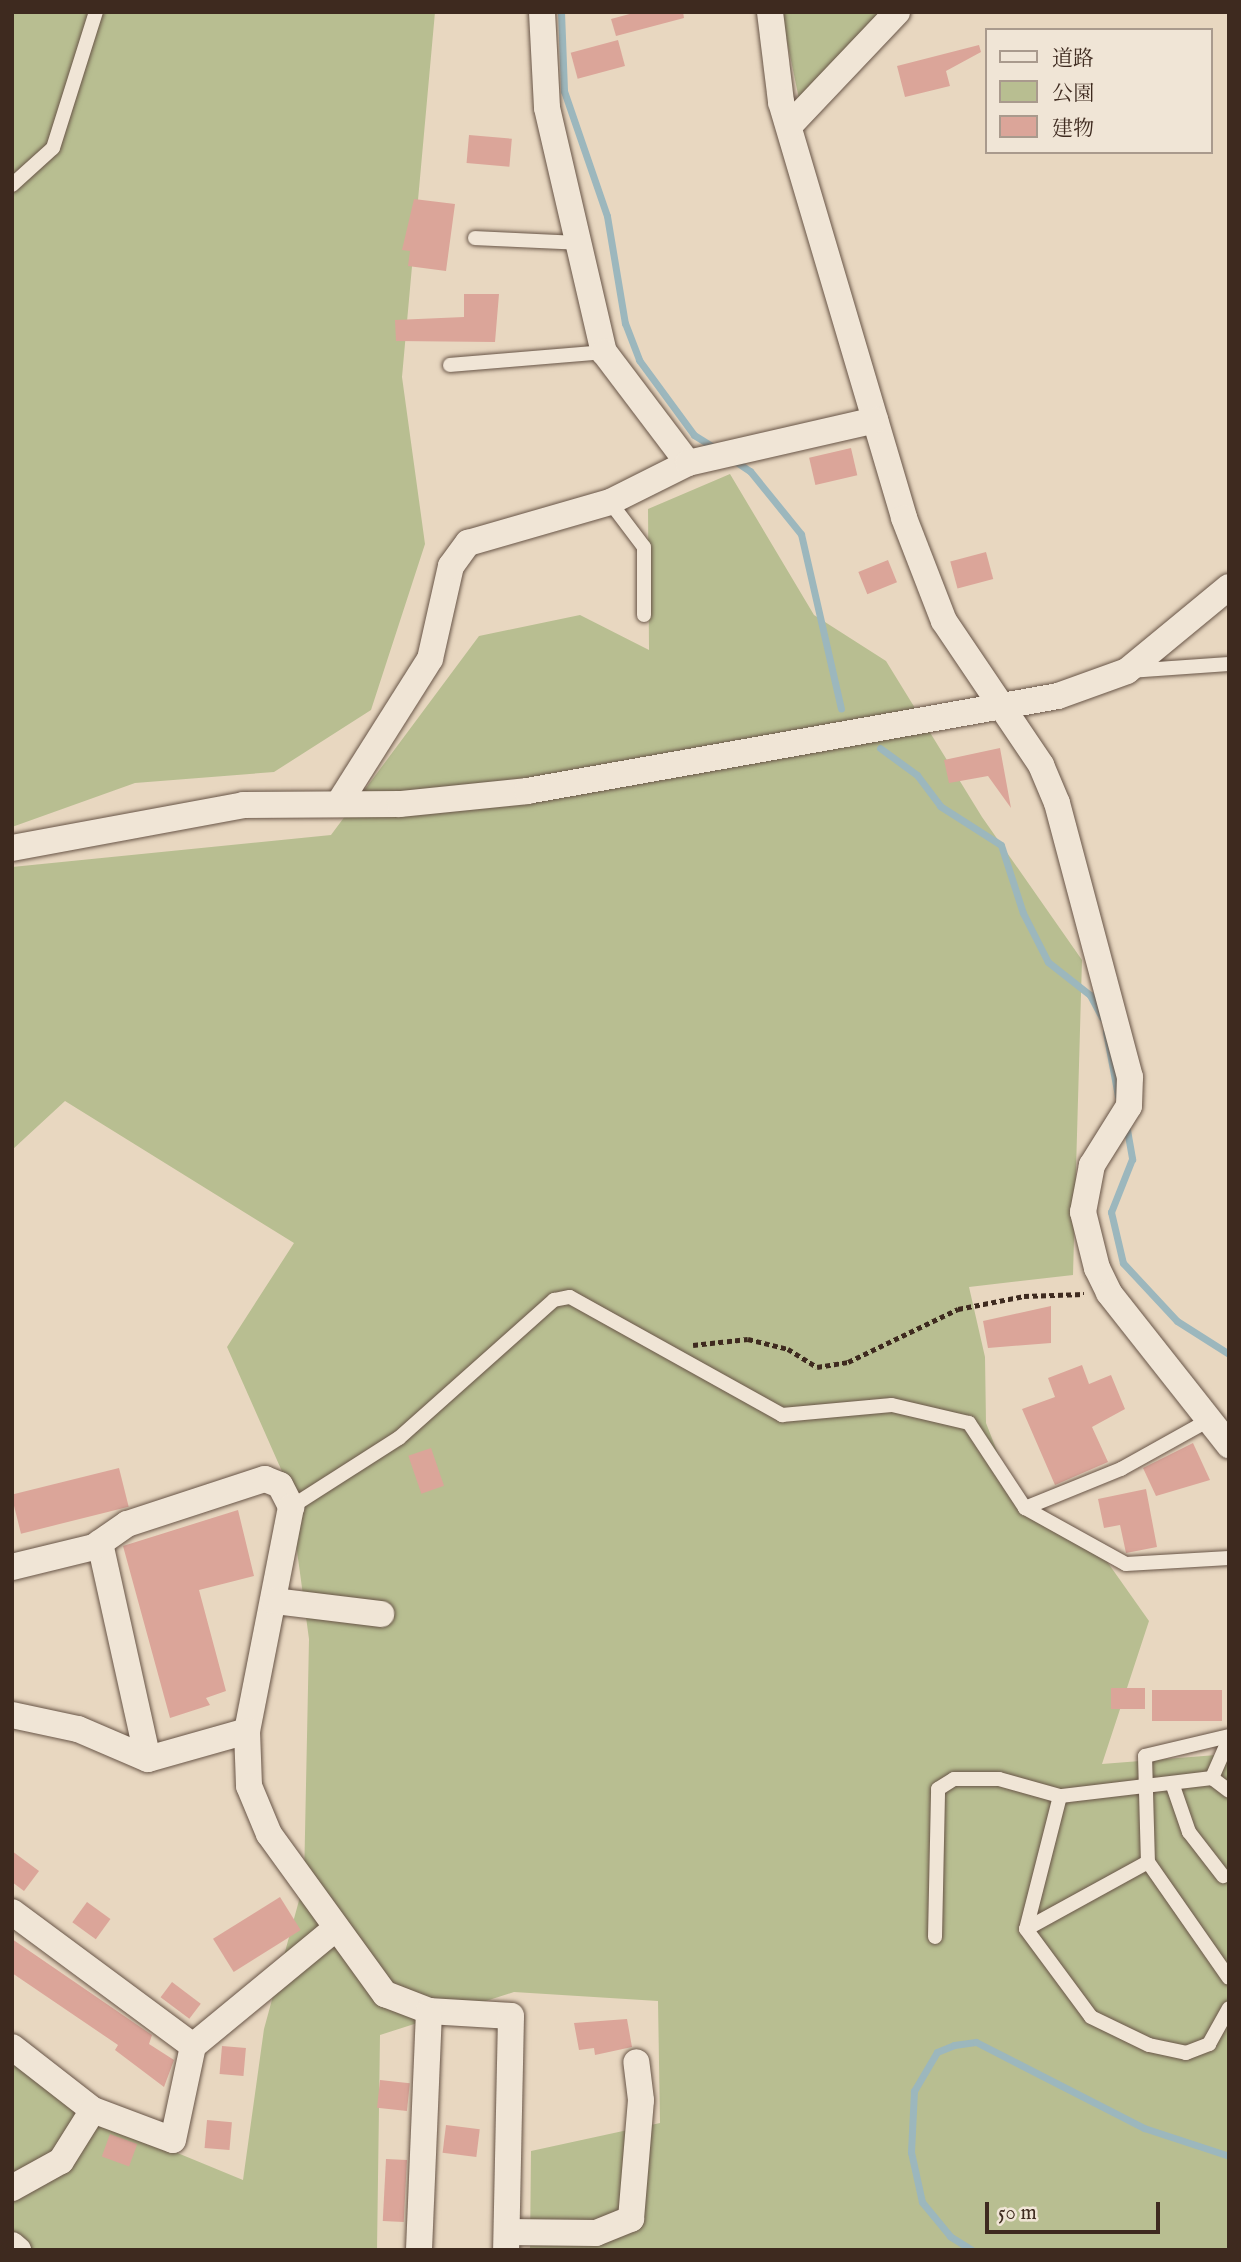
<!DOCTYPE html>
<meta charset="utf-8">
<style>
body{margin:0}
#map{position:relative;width:1241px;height:2262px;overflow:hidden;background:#e8d7c0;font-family:"IM FELL English","Noto Serif JP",serif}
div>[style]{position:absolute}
.green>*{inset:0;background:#b8be91}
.stream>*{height:7px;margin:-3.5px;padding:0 3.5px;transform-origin:3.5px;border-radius:3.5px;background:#9cb7bd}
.building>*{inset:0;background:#dba599;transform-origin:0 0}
.path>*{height:4.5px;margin-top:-2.25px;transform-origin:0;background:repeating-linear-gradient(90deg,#3e2a1f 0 5px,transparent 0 8.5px)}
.roads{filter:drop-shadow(0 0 2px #685547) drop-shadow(0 0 2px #685547)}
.lane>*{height:14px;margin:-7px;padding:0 7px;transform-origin:7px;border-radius:7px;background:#f0e5d6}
.street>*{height:26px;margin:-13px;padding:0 13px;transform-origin:13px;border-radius:13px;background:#f0e5d6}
span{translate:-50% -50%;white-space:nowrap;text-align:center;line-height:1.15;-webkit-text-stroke:6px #f0e5d6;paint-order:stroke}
.frame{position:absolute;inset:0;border:14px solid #3e2a1f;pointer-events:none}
.legend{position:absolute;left:985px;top:28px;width:228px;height:126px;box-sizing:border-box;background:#f0e5d6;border:2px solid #a99a8d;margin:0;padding:9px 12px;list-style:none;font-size:21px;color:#3e2a1f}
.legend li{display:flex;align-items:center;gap:14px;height:35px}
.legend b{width:35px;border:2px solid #a99a8d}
.scale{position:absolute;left:985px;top:2202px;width:175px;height:32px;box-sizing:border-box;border:4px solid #3e2a1f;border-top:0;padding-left:9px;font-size:21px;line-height:24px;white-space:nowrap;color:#3e2a1f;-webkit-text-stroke:5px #f0e5d6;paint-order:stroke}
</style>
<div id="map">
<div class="green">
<div style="clip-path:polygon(12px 12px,435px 12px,402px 377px,425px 544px,371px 710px,274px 772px,135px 783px,12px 827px)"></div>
<div style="clip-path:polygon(781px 12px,881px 12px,799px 99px)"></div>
<div style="clip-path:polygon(730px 474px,814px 615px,886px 661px,982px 817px,1082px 960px,1073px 1275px,969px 1287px,985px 1357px,986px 1423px,1020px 1510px,1101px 1553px,1149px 1621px,1102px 1764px,1229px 1754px,1229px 2250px,530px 2250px,531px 2151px,660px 2123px,658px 2001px,514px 1992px,380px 2035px,377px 2250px,12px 2250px,12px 2060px,78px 2112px,243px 2180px,264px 2029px,304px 1882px,309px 1639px,288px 1485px,227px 1347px,294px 1243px,65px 1101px,12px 1150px,12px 867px,331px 835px,479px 636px,580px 615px,649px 650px,648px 509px)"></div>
</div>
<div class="stream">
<div style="left:561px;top:12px;width:79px;rotate:87.8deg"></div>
<div style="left:564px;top:91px;width:132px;rotate:71deg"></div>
<div style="left:607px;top:216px;width:109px;rotate:80.5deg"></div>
<div style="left:625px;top:323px;width:40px;rotate:69deg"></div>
<div style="left:639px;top:360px;width:93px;rotate:53.7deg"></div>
<div style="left:694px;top:435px;width:26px;rotate:32deg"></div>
<div style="left:732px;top:459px;width:22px;rotate:34deg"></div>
<div style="left:750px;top:471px;width:81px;rotate:51deg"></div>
<div style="left:801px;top:534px;width:179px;rotate:77.1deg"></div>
<div style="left:880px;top:748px;width:46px;rotate:36.1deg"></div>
<div style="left:917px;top:775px;width:39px;rotate:53deg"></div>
<div style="left:940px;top:806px;width:72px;rotate:32.6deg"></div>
<div style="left:1001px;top:845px;width:71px;rotate:72.1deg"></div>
<div style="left:1023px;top:913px;width:55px;rotate:63deg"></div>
<div style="left:1048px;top:962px;width:53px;rotate:38.2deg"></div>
<div style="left:1090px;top:995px;width:26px;rotate:62deg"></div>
<div style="left:1106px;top:1032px;width:65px;rotate:79.4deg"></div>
<div style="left:1126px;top:1124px;width:36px;rotate:80deg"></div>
<div style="left:1132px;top:1159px;width:57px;rotate:111.6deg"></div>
<div style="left:1111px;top:1212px;width:52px;rotate:76.8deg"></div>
<div style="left:1123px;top:1263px;width:79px;rotate:47deg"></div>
<div style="left:1177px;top:1321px;width:62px;rotate:32.4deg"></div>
<div style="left:972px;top:2250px;width:26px;rotate:-148deg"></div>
<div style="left:950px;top:2236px;width:44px;rotate:-129.5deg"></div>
<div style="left:922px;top:2202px;width:51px;rotate:-102.4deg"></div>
<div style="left:911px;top:2152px;width:61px;rotate:-87.2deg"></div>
<div style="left:914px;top:2091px;width:45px;rotate:-59.5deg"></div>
<div style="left:937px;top:2052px;width:18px;rotate:-22deg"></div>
<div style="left:954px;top:2045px;width:22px;rotate:-8deg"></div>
<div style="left:976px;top:2042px;width:189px;rotate:27.1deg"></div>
<div style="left:1144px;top:2128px;width:89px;rotate:18.2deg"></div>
</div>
<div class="building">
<div style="clip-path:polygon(637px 12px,683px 12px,684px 18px,616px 36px,611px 19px)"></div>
<div style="left:618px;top:40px;width:27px;height:49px;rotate:75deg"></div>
<div style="clip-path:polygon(979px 45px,981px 52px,946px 71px,950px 86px,905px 97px,897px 66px)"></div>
<div style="left:469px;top:135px;width:43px;height:28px;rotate:5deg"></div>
<div style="clip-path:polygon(414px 199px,455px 204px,446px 271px,408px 266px,410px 251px,402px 250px)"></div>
<div style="clip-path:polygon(464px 294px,499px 294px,495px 342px,396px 341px,395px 320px,464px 317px)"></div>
<div style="left:851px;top:448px;width:28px;height:43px;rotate:77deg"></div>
<div style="left:986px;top:552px;width:28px;height:37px;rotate:75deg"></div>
<div style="left:888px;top:560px;width:24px;height:32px;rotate:68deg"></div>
<div style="clip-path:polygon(1000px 748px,1011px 808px,988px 776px,949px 783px,944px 760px)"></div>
<div style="clip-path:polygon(1051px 1306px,1051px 1343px,988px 1348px,983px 1321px)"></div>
<div style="clip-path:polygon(1082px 1365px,1089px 1384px,1111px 1375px,1125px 1409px,1092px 1427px,1108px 1462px,1055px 1485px,1022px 1409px,1055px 1397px,1048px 1378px)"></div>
<div style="clip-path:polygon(1193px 1443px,1210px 1480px,1156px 1496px,1143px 1468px)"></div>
<div style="left:431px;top:1448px;width:40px;height:24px;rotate:71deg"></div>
<div style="left:119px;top:1468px;width:40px;height:111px;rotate:76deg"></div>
<div style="clip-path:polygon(1146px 1489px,1157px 1547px,1126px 1553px,1120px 1525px,1104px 1528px,1098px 1499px)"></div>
<div style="clip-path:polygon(238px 1510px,254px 1576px,199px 1590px,226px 1691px,206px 1698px,210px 1705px,170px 1718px,123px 1546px)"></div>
<div style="left:1111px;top:1688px;width:34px;height:21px"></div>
<div style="left:1222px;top:1690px;width:31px;height:70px;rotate:90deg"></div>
<div style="clip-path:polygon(12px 1851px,39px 1871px,24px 1891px,12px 1882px)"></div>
<div style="left:280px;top:1897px;width:39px;height:79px;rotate:58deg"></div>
<div style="left:87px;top:1902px;width:29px;height:25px;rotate:36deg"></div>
<div style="clip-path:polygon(12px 1939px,152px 2035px,149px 2044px,174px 2060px,164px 2087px,115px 2050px,118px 2045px,12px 1973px)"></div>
<div style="left:172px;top:1982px;width:36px;height:19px;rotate:37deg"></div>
<div style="clip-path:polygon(627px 2019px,632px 2047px,595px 2055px,594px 2048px,579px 2050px,574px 2023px)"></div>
<div style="left:222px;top:2046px;width:24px;height:28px;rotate:5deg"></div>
<div style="left:380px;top:2080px;width:30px;height:28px;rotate:6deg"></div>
<div style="left:207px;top:2120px;width:25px;height:28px;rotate:5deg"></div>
<div style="left:446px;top:2125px;width:34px;height:28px;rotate:7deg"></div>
<div style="left:110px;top:2134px;width:29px;height:24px;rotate:20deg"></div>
<div style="left:386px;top:2159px;width:21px;height:62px;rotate:3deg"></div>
</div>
<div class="path">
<div style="left:693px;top:1345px;width:55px;rotate:-6.2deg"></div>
<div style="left:748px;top:1339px;width:41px;rotate:14deg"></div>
<div style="left:788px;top:1349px;width:34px;rotate:32deg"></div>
<div style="left:817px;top:1367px;width:31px;rotate:-9deg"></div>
<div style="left:848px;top:1362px;width:122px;rotate:-25.7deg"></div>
<div style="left:958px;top:1309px;width:67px;rotate:-11.1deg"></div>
<div style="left:1024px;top:1296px;width:60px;rotate:-1.9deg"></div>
</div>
<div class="roads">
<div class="lane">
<div style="left:12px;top:185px;width:55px;rotate:-42.1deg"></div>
<div style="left:53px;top:148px;width:143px;rotate:-72.5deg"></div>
<div style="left:475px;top:238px;width:107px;rotate:2.7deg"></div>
<div style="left:450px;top:365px;width:155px;rotate:-4.8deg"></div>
<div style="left:610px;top:502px;width:56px;rotate:52.9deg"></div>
<div style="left:644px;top:547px;width:68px;rotate:90deg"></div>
<div style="left:1129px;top:671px;width:100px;rotate:-4deg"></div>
<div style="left:291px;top:1507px;width:128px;rotate:-32.6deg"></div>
<div style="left:399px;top:1438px;width:208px;rotate:-41.7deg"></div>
<div style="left:554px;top:1300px;width:16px;rotate:-11deg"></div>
<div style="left:570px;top:1297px;width:243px;rotate:29.1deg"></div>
<div style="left:782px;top:1415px;width:110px;rotate:-5.2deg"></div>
<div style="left:892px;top:1405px;width:79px;rotate:13.2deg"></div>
<div style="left:969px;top:1423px;width:102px;rotate:56.6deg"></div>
<div style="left:1025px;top:1508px;width:115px;rotate:29deg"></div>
<div style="left:1126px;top:1564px;width:103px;rotate:-3.3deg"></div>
<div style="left:1025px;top:1508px;width:104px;rotate:-22.1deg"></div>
<div style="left:1121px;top:1469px;width:103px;rotate:-29.1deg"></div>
<div style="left:1229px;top:1736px;width:86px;rotate:166.6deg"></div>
<div style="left:1145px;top:1756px;width:106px;rotate:88.4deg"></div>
<div style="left:1148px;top:1862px;width:141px;rotate:55.1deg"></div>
<div style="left:1229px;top:1739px;width:43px;rotate:113.6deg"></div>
<div style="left:1212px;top:1778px;width:153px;rotate:173.2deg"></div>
<div style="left:1060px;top:1796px;width:137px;rotate:104.3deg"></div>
<div style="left:1026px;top:1929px;width:109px;rotate:53.5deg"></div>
<div style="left:1091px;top:2017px;width:64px;rotate:25.8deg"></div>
<div style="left:1149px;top:2045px;width:38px;rotate:12deg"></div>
<div style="left:1186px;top:2053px;width:25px;rotate:-21deg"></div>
<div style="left:1209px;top:2044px;width:41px;rotate:-60.9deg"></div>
<div style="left:1212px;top:1778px;width:21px;rotate:37deg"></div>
<div style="left:1172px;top:1783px;width:52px;rotate:70.9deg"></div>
<div style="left:1189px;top:1832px;width:56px;rotate:52.3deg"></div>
<div style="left:1026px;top:1929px;width:139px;rotate:-28.8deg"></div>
<div style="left:935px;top:1937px;width:148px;rotate:-88.8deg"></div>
<div style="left:938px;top:1789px;width:19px;rotate:-32deg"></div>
<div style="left:954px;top:1779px;width:45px"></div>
<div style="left:999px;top:1779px;width:63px;rotate:15.6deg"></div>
</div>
<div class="street">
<div style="left:542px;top:12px;width:96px;rotate:87deg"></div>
<div style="left:547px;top:108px;width:251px;rotate:76.9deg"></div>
<div style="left:604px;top:352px;width:139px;rotate:52.9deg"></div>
<div style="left:770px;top:12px;width:91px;rotate:83deg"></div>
<div style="left:781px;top:102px;width:434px;rotate:73.5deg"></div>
<div style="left:904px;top:518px;width:110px;rotate:68.8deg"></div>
<div style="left:944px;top:621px;width:174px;rotate:56deg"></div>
<div style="left:1041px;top:765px;width:41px;rotate:67.2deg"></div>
<div style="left:1057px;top:803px;width:284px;rotate:75.1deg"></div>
<div style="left:1130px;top:1077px;width:29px;rotate:92deg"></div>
<div style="left:1129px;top:1106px;width:70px;rotate:122.1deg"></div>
<div style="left:1092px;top:1165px;width:48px;rotate:100.8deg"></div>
<div style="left:1083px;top:1212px;width:58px;rotate:76deg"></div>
<div style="left:1097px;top:1268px;width:28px;rotate:64deg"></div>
<div style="left:1109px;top:1293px;width:194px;rotate:51.7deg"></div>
<div style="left:789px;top:126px;width:157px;rotate:-46.5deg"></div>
<div style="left:339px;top:803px;width:170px;rotate:-57.7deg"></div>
<div style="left:430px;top:659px;width:95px;rotate:-77.3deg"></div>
<div style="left:451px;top:566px;width:29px;rotate:-54deg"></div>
<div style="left:468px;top:543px;width:148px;rotate:-16.1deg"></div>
<div style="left:610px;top:502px;width:87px;rotate:-26.6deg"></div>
<div style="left:688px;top:463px;width:192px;rotate:-12.9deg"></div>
<div style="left:12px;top:848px;width:235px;rotate:-10.5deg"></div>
<div style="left:243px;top:805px;width:157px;rotate:-0.4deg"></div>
<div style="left:400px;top:804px;width:128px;rotate:-5.8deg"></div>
<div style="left:527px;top:791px;width:539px;rotate:-10.14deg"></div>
<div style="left:1058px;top:696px;width:73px;rotate:-19.9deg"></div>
<div style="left:1127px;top:671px;width:132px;rotate:-39.5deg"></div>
<div style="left:100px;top:1543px;width:221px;rotate:77.5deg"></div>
<div style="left:12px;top:1567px;width:84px;rotate:-13.7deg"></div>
<div style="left:94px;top:1547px;width:40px;rotate:-34.9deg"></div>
<div style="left:127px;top:1524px;width:145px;rotate:-18.1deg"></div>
<div style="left:265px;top:1479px;width:16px;rotate:22deg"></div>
<div style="left:280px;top:1485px;width:25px;rotate:63deg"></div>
<div style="left:291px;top:1507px;width:228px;rotate:101.1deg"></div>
<div style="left:274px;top:1601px;width:108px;rotate:6.9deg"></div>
<div style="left:12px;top:1715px;width:67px;rotate:12deg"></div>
<div style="left:78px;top:1729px;width:76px;rotate:23.2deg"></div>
<div style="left:148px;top:1759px;width:103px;rotate:-15.8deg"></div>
<div style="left:247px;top:1731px;width:55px;rotate:87.9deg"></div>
<div style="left:249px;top:1786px;width:52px;rotate:67.4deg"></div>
<div style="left:269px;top:1834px;width:198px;rotate:54.1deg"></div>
<div style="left:385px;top:1994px;width:47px;rotate:21.1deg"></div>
<div style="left:429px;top:2011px;width:82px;rotate:3.5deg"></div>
<div style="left:511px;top:2016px;width:234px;rotate:91.2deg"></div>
<div style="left:12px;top:1912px;width:225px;rotate:36.5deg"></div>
<div style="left:12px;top:2047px;width:103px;rotate:37.9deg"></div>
<div style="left:93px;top:2110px;width:85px;rotate:20.6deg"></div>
<div style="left:173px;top:2140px;width:96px;rotate:-78deg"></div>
<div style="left:193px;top:2046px;width:184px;rotate:-39.5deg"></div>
<div style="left:12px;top:2188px;width:56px;rotate:-28.9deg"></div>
<div style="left:61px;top:2161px;width:60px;rotate:-57.9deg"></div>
<div style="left:507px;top:2232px;width:89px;rotate:0.6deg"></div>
<div style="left:596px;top:2233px;width:38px;rotate:-22deg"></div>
<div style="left:631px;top:2219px;width:119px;rotate:-85.2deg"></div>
<div style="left:641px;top:2100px;width:38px;rotate:-97deg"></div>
<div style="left:12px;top:2245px;width:8px;rotate:40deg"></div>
<div style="left:419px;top:2250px;width:239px;rotate:-87.6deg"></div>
</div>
</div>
<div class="frame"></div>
<ul class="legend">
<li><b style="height:9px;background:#f0e5d6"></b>道路</li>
<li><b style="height:19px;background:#b8be91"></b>公園</li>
<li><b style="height:19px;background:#dba599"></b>建物</li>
</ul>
<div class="scale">50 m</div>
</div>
